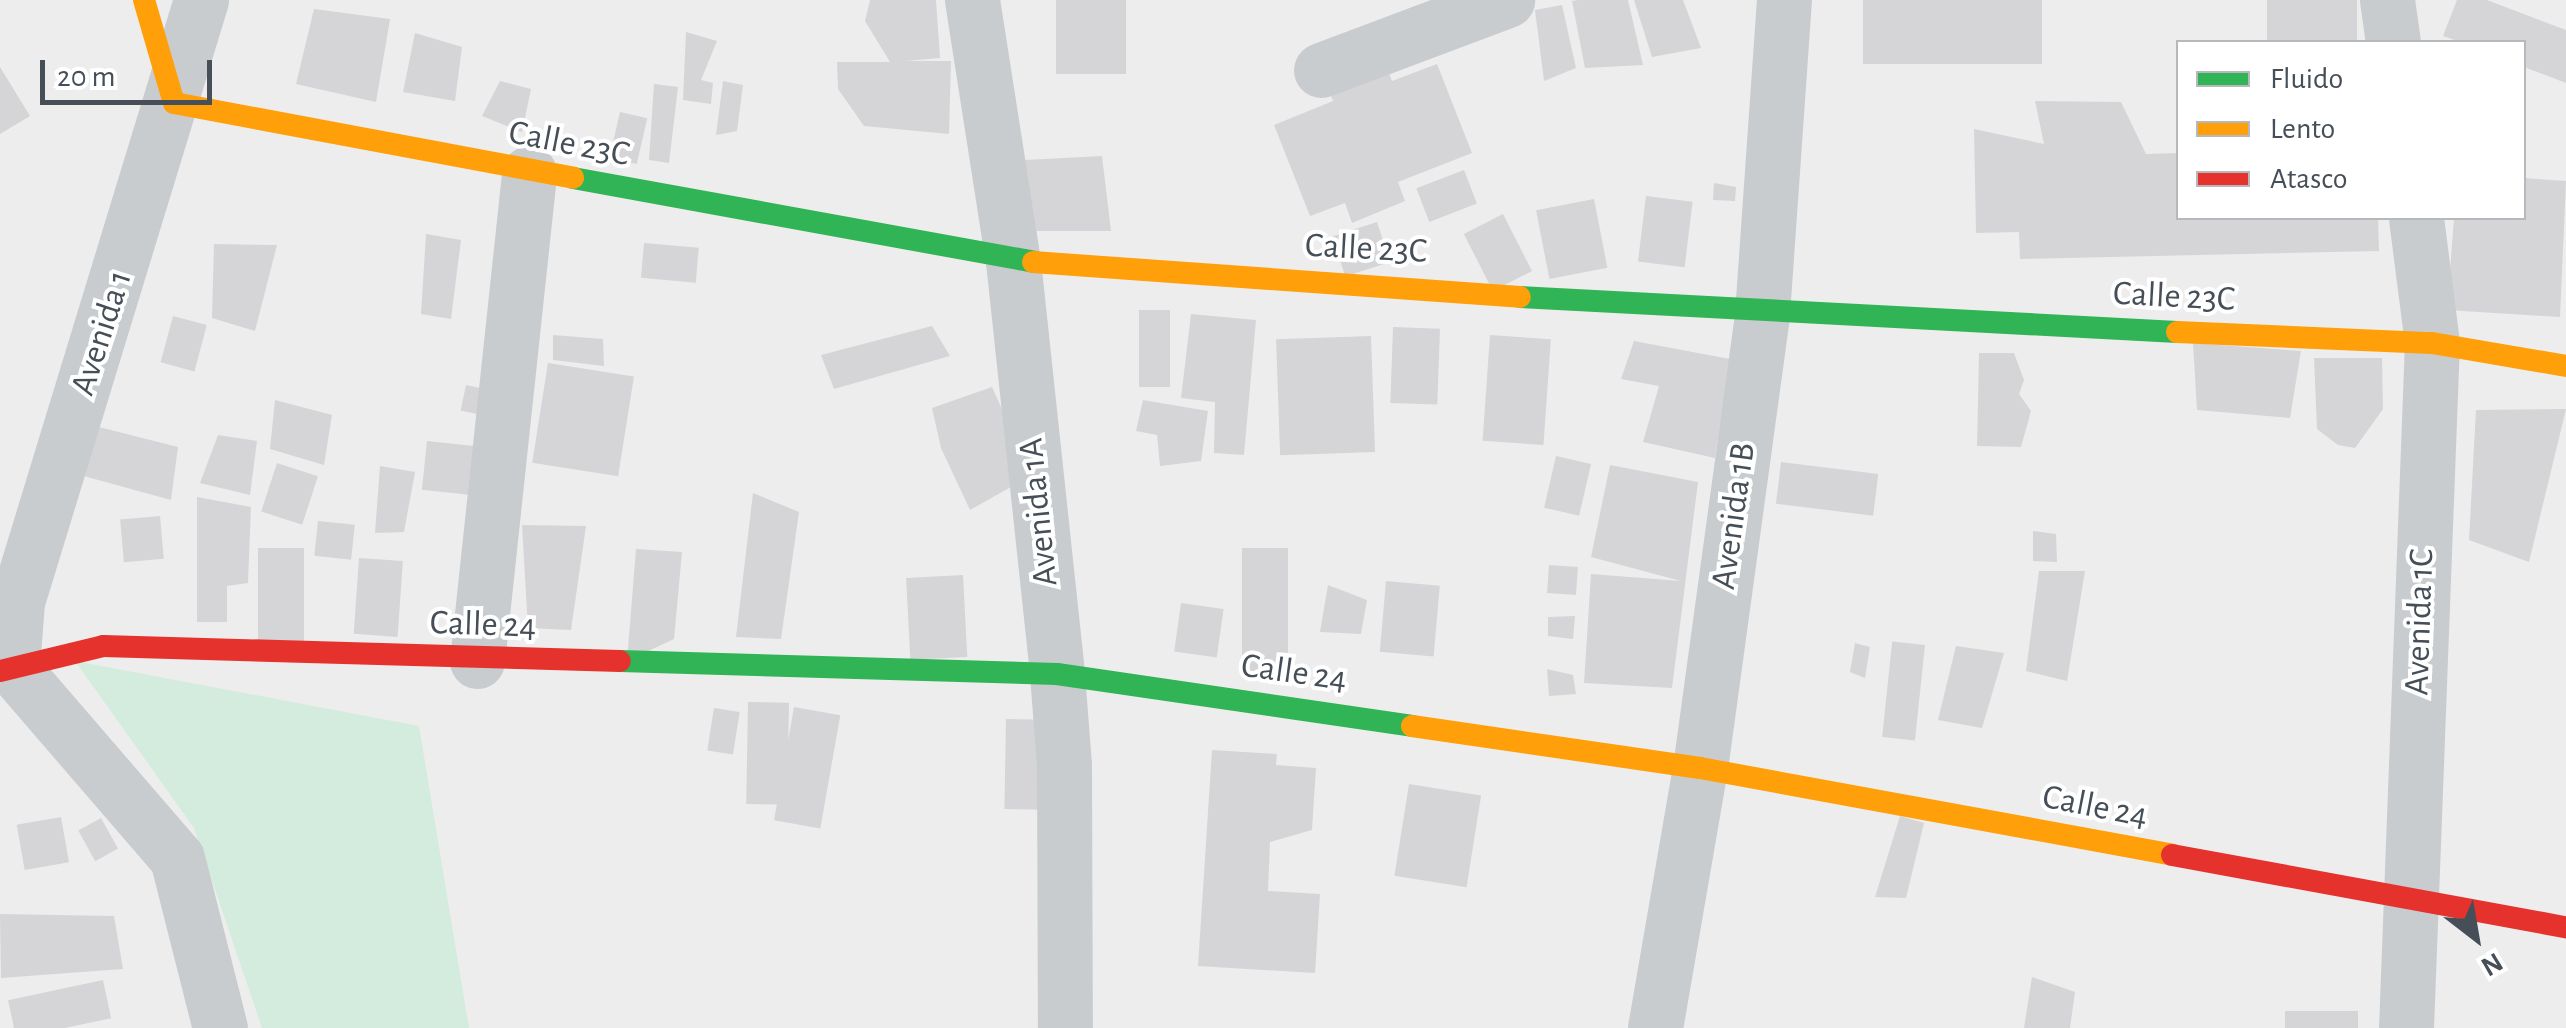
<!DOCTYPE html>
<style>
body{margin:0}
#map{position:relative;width:2566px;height:1028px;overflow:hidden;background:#eeeded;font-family:"Alegreya Sans",sans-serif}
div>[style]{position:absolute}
.green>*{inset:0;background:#d3ecdd}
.building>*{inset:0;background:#d5d5d7;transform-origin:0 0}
.street>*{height:55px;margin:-27.5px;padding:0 27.5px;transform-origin:27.5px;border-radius:27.5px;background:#c9ccce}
.fast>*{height:22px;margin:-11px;padding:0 11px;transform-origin:11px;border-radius:11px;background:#30b455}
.slow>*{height:22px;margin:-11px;padding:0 11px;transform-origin:11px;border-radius:11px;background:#ff9f0a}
.jam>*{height:22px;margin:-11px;padding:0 11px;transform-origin:11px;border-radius:11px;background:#e5322d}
span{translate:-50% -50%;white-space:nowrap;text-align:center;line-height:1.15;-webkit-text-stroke:8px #fff;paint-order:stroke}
.street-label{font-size:35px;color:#464f58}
.legend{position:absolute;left:2176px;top:40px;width:350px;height:180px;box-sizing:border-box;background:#fff;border:2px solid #b5b9bc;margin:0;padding:12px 18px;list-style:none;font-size:30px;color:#464f58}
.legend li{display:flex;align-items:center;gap:20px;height:50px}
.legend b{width:50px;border:2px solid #b5b9bc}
.north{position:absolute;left:2426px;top:888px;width:100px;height:100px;-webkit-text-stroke:8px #fff;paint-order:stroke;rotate:149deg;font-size:28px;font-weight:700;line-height:40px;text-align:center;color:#464f58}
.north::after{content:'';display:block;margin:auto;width:35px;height:45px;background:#464f58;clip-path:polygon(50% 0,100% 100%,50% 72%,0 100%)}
.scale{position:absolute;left:40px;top:60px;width:172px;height:45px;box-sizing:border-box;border:5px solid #464f58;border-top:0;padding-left:12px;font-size:30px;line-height:35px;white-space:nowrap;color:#464f58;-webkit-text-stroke:8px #fff;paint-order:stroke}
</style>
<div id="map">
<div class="green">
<div style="clip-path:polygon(75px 661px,419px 726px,469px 1028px,262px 1028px,194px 828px)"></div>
</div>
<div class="building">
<div style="clip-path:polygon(870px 0,936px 0,940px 58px,906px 61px,951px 61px,949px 134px,864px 126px,838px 89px,837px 62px,890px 62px,865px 21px)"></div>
<div style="left:1056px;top:0;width:70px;height:74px"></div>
<div style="clip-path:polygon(1578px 0,1628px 0,1643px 65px,1585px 68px,1572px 1px)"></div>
<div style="clip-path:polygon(1634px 0,1683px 0,1701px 48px,1652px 57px)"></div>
<div style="left:1863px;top:0;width:179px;height:64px"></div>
<div style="left:2267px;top:0;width:90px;height:40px"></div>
<div style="clip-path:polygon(2457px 0,2487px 0,2566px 30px,2566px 83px,2524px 67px,2524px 42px,2460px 42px,2443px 36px)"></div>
<div style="clip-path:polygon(1562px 5px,1576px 68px,1544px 81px,1535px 10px)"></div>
<div style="clip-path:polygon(314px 9px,390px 19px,376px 102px,296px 84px)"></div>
<div style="clip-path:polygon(686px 32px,717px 41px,701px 80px,713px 83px,711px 104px,683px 100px)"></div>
<div style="clip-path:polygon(415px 33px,462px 47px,455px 101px,403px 92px)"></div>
<div style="clip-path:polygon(1381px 52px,1392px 81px,1437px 64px,1472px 153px,1398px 182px,1405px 201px,1352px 223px,1345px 203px,1310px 216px,1274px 125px,1333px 101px,1323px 75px)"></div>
<div style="clip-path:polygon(0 67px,30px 116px,0 134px)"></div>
<div style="clip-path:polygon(500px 81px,531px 89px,522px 132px,482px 116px)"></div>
<div style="clip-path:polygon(723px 81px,743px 85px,737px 131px,716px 135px)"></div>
<div style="clip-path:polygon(654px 84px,678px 87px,669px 163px,649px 160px)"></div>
<div style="clip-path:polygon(2035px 101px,2121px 102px,2146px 154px,2178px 153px,2178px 218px,2378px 218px,2379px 251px,2020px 259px,2019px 232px,1976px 233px,1974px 129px,2044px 144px)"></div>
<div style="left:620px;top:112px;width:28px;height:47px;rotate:13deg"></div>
<div style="clip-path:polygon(1102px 156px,1111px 231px,1036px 231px,1025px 160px)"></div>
<div style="left:1464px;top:170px;width:36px;height:51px;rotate:69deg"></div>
<div style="clip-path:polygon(2524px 178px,2566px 181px,2560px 317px,2447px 310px,2454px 218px,2524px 218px)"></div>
<div style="clip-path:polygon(1714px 183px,1736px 187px,1735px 201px,1713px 200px)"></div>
<div style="left:1646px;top:196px;width:47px;height:66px;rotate:7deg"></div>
<div style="left:1594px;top:199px;width:70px;height:59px;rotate:79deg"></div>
<div style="left:1503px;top:214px;width:64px;height:44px;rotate:63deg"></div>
<div style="left:1377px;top:222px;width:42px;height:47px;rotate:72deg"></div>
<div style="clip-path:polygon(426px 234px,461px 240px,451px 319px,421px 314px)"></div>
<div style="left:644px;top:243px;width:55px;height:35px;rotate:5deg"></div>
<div style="clip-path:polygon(214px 244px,277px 245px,255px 331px,212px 318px)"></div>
<div style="left:1139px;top:310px;width:31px;height:77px"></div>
<div style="clip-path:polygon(1191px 314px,1256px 320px,1244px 455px,1214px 453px,1215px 402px,1181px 398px)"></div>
<div style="left:173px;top:316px;width:35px;height:48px;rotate:15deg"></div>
<div style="clip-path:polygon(932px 326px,950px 356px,834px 389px,821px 355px)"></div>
<div style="left:1393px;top:327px;width:47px;height:76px;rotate:2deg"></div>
<div style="clip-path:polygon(553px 335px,603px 339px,604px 366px,553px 360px)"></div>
<div style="left:1490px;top:335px;width:61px;height:106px;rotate:4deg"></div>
<div style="left:1371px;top:336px;width:116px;height:95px;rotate:88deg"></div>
<div style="clip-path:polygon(1634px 341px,1730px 359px,1715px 458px,1643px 442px,1659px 386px,1621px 379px)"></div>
<div style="clip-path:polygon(2193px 343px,2301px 351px,2290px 418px,2197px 410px)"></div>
<div style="clip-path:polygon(1979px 353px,2014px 353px,2024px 380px,2019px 394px,2031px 411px,2021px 447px,1977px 446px)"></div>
<div style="clip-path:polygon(2314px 358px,2382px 358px,2383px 409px,2355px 448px,2338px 445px,2317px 429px)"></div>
<div style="left:548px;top:363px;width:87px;height:101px;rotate:9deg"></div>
<div style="left:466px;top:385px;width:25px;height:26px;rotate:12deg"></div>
<div style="clip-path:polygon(992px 387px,1032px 475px,970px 510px,941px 448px,932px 408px)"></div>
<div style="clip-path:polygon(275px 400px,332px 415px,324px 465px,270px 449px)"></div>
<div style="clip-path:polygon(1143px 400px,1208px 411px,1201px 461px,1160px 466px,1157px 435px,1136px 431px)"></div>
<div style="clip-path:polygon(2566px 409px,2529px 562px,2469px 540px,2476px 410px)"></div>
<div style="clip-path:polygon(99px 427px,178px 447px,171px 500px,80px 475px)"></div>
<div style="clip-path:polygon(218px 435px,257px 441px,250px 495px,200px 483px)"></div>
<div style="left:427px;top:441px;width:59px;height:49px;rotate:6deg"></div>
<div style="left:1556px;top:456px;width:36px;height:53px;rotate:13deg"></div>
<div style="left:1781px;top:462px;width:98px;height:42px;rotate:7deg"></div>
<div style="left:277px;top:463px;width:43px;height:51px;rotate:18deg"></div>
<div style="clip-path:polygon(1610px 465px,1698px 482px,1672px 688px,1584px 683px,1591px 574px,1681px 581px,1591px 557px)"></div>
<div style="clip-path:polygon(380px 466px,415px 472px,404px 532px,375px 533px)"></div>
<div style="clip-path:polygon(753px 493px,799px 512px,781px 639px,736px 637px)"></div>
<div style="clip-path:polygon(197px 497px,251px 507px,248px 583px,227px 586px,227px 622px,197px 622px)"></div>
<div style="left:160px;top:516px;width:43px;height:40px;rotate:85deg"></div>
<div style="left:318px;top:521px;width:37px;height:35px;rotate:6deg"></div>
<div style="clip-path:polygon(522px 525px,586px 526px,571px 630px,528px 628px)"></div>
<div style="clip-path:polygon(2033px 531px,2056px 534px,2057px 562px,2033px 561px)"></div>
<div style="left:258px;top:548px;width:46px;height:93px"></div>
<div style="left:1242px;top:548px;width:46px;height:123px"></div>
<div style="clip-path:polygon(636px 549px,682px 552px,674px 639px,627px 661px)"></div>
<div style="left:359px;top:558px;width:44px;height:76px;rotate:4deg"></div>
<div style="left:1549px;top:565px;width:29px;height:28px;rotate:4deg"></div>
<div style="clip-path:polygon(2039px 571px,2085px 571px,2067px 681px,2026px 671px)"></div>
<div style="left:963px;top:575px;width:82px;height:57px;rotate:87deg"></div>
<div style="left:1386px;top:581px;width:54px;height:71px;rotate:5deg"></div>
<div style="clip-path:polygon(1328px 585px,1367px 600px,1361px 634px,1320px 632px)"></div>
<div style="left:1181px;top:603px;width:43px;height:49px;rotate:8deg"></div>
<div style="clip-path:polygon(1575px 616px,1573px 639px,1548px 636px,1548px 617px)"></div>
<div style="clip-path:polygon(1855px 643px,1870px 647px,1865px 678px,1850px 672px)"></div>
<div style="left:1925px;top:645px;width:96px;height:33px;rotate:96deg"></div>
<div style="clip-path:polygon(1956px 646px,2004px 653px,1982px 728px,1938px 720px)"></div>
<div style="clip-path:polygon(1547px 669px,1573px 675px,1576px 694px,1549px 696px)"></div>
<div style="left:748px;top:702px;width:41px;height:102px;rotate:1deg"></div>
<div style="left:794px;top:707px;width:47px;height:115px;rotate:10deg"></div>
<div style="left:714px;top:708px;width:26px;height:43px;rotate:9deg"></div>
<div style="left:1006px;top:719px;width:47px;height:90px;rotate:1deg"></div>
<div style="clip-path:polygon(1212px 750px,1277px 754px,1276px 765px,1316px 768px,1312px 830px,1270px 842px,1268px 891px,1320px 894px,1315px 973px,1198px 966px)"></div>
<div style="left:1409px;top:784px;width:73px;height:93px;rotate:9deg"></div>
<div style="clip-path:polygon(1900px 816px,1924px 823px,1906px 898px,1875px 897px)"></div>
<div style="left:61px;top:817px;width:46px;height:45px;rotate:80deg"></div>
<div style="left:101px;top:818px;width:35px;height:26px;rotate:61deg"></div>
<div style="clip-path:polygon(0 914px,114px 916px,123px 969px,1px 978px)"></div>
<div style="clip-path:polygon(2032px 977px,2075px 992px,2070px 1028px,2024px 1028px)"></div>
<div style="left:103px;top:980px;width:39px;height:97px;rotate:78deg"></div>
<div style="left:2285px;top:1011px;width:73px;height:17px"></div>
</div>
<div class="street">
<div style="left:201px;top:0;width:629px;rotate:107deg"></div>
<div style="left:17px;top:602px;width:65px;rotate:94.4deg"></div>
<div style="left:12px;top:667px;width:252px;rotate:49.2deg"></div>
<div style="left:177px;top:858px;width:175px;rotate:75.8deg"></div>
<div style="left:972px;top:0;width:264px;rotate:81.1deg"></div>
<div style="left:1013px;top:261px;width:415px;rotate:83.9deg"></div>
<div style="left:1057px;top:674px;width:92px;rotate:85.6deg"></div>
<div style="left:1064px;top:766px;width:262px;rotate:89.8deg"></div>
<div style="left:2387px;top:0;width:42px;rotate:81.9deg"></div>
<div style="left:1321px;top:70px;width:199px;rotate:-20.6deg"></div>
<div style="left:477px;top:661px;width:491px;rotate:-83.9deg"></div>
<div style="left:1655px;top:1028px;width:264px;rotate:-80.2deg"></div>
<div style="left:1700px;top:768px;width:458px;rotate:-82.2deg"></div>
<div style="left:1762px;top:314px;width:315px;rotate:-86deg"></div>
<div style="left:2406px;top:1028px;width:685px;rotate:-87.83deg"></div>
<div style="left:2432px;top:343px;width:126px;rotate:-97.3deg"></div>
</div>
<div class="fast">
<div style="left:573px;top:178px;width:468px;rotate:10.3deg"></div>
<div style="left:1520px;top:297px;width:658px;rotate:3.05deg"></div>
<div style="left:620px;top:661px;width:437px;rotate:1.7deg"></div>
<div style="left:1057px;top:674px;width:359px;rotate:8.3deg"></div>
</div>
<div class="slow">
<div style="left:144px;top:0;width:107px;rotate:73.8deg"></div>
<div style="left:174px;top:103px;width:406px;rotate:10.6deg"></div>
<div style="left:1033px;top:262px;width:488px;rotate:4.1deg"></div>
<div style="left:2177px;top:332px;width:255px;rotate:2.5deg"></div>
<div style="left:2432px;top:343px;width:136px;rotate:9.7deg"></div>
<div style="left:1412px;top:726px;width:291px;rotate:8.3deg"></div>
<div style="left:1700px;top:768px;width:480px;rotate:10.4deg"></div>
</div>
<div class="jam">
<div style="left:0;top:671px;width:106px;rotate:-13.6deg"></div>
<div style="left:103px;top:646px;width:517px;rotate:1.66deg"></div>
<div style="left:2172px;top:855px;width:401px;rotate:10.4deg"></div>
</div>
<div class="street-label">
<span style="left:569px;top:144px;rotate:11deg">Calle 23C</span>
<span style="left:1366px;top:249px;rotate:3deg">Calle 23C</span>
<span style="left:2174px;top:297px;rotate:3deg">Calle 23C</span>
<span style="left:102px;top:333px;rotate:-72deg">Avenida 1</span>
<span style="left:1039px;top:512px;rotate:-96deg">Avenida 1A</span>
<span style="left:1734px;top:516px;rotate:-82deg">Avenida 1B</span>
<span style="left:2420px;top:622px;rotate:-88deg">Avenida 1C</span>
<span style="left:483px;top:625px;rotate:2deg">Calle 24</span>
<span style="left:1294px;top:673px;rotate:8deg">Calle 24</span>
<span style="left:2095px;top:807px;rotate:11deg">Calle 24</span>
</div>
<ul class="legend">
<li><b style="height:12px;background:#30b455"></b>Fluido</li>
<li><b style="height:12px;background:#ff9f0a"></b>Lento</li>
<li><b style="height:12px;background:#e5322d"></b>Atasco</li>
</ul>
<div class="north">N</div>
<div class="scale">20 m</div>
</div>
